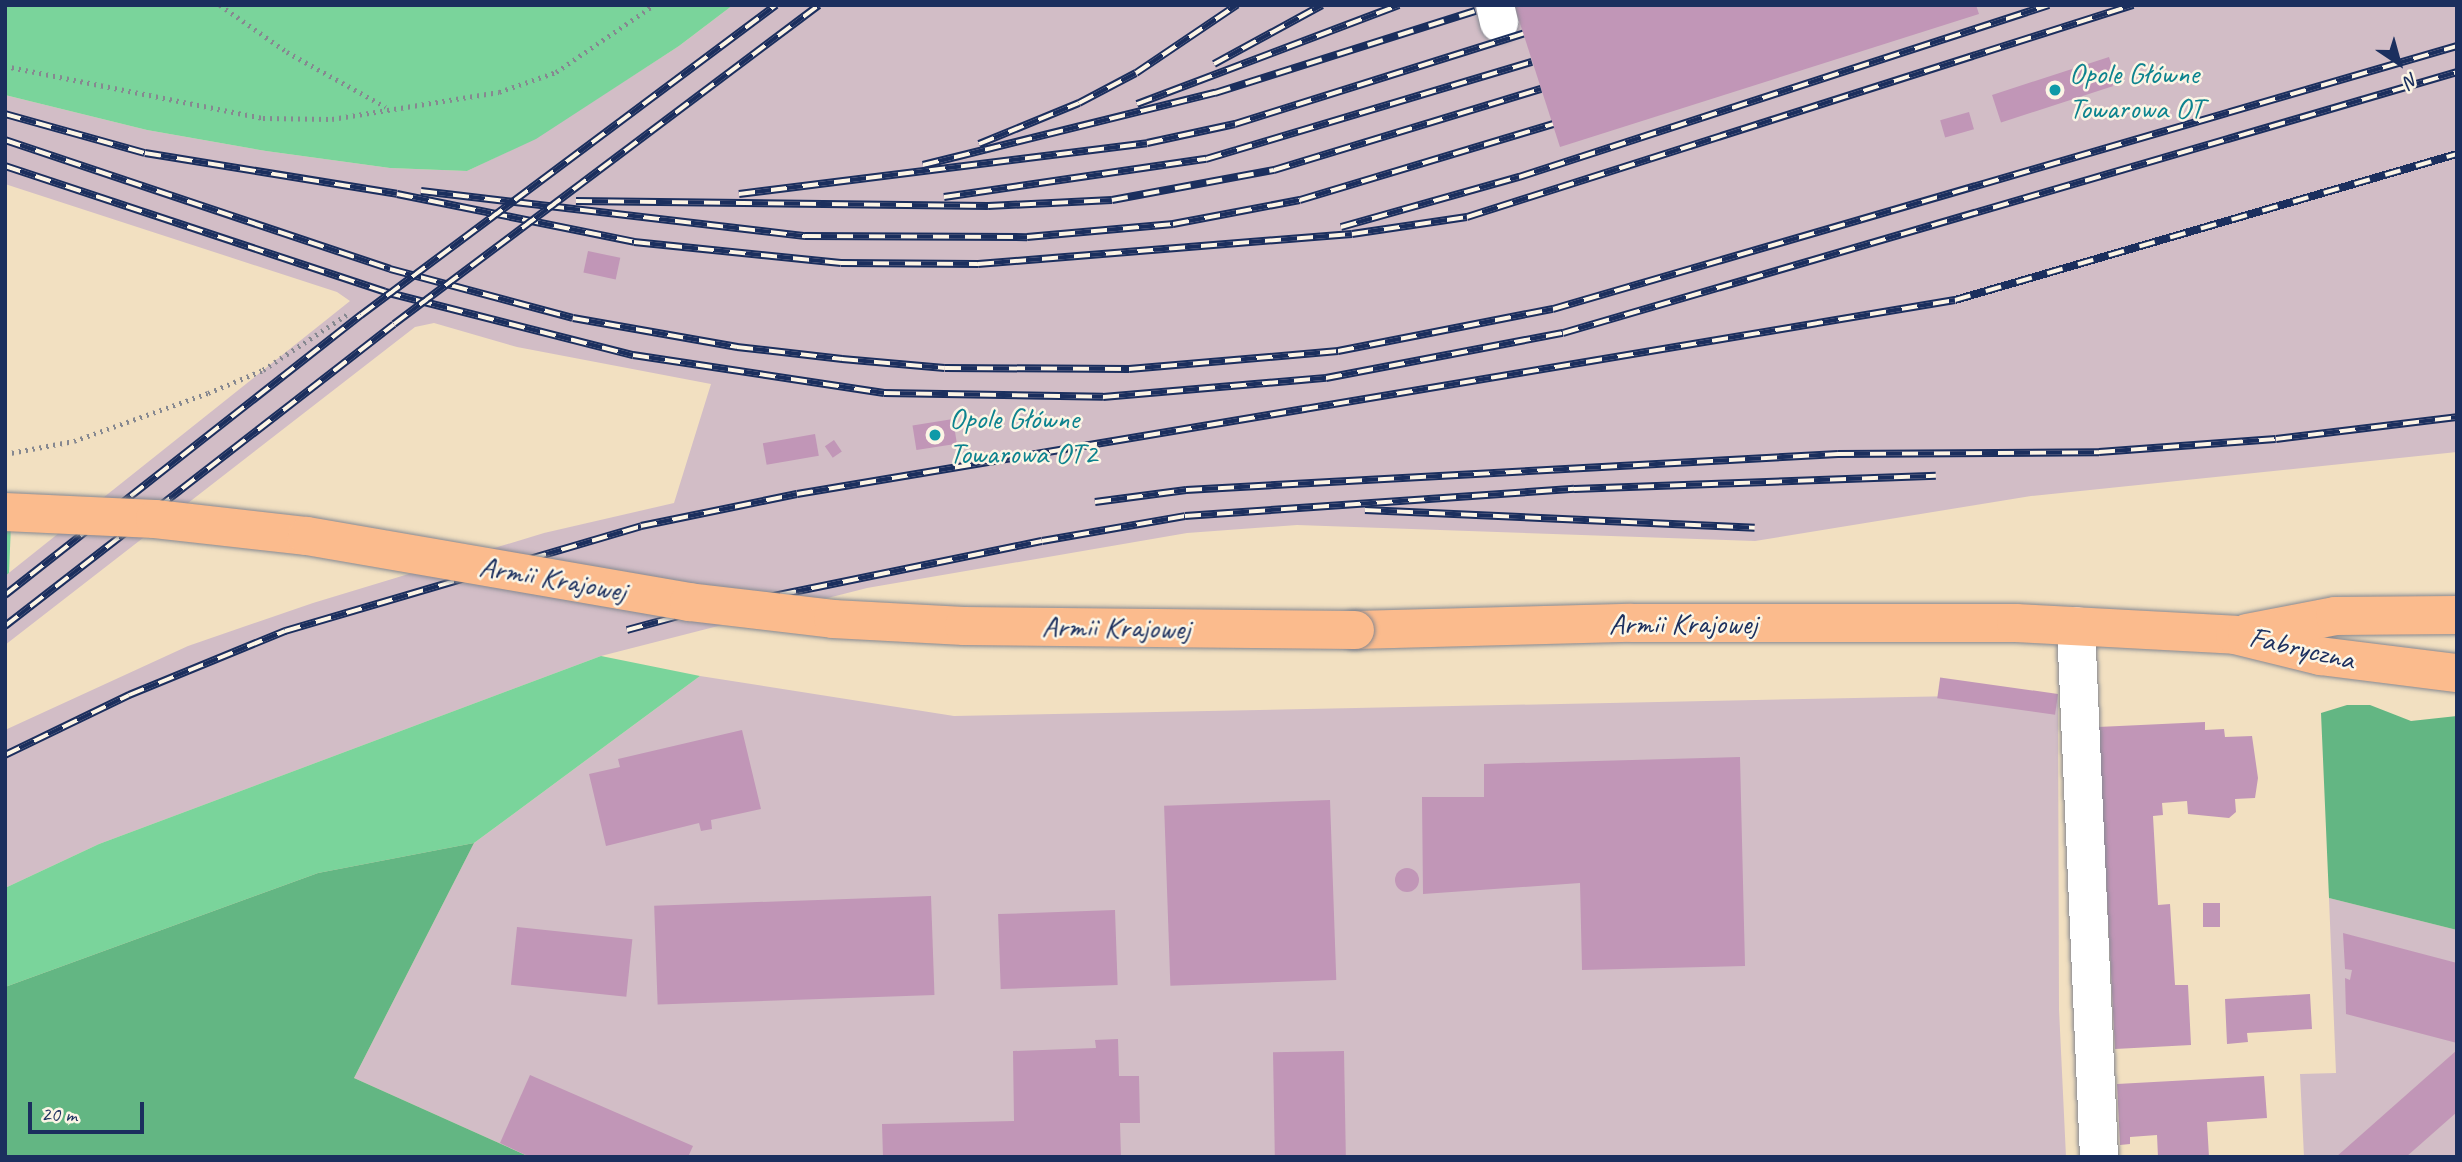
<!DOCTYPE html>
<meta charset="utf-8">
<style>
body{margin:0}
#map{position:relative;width:2462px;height:1162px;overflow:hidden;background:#f2e0c1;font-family:Caveat,sans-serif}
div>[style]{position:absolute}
.industrial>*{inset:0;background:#d2bdc6}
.green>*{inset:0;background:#7ad49b}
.forest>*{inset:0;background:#63b683}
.building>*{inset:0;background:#c196b7;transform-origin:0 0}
.round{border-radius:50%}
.path>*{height:4.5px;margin-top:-2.25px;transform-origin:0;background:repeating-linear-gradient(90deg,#868890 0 2px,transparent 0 7px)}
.roads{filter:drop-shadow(0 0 2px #868890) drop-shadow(0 0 2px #868890)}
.minor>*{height:38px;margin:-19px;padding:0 19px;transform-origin:19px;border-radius:19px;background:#fff}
.major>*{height:38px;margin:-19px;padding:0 19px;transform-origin:19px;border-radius:19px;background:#fbbb8d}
.rail>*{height:8px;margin-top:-4px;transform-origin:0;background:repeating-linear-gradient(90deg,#fcf5e5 0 16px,#1b2f5e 0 32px);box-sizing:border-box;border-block:2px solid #1b2f5e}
.bridges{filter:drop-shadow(0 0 2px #868890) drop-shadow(0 0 2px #868890)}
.major-bridge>*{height:38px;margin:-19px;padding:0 19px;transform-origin:19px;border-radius:19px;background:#fbbb8d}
.dots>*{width:19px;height:19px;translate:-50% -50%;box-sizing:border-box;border:4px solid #fcf5e5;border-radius:50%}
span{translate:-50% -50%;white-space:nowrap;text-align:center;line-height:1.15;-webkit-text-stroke:5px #fcf5e5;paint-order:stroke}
.culture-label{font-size:30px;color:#0d838f}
.left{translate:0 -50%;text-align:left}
.street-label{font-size:30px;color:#1b2f5e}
.frame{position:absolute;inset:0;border:7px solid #1b2f5e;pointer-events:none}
.north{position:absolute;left:2364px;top:28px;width:70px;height:70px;-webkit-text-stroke:5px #fcf5e5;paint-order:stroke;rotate:144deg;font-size:19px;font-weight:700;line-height:28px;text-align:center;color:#1b2f5e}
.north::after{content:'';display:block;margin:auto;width:24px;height:32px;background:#1b2f5e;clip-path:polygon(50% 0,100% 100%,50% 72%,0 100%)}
.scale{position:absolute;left:28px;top:1102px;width:116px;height:32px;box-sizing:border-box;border:4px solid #1b2f5e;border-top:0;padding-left:9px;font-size:21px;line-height:24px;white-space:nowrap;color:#1b2f5e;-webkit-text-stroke:5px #fcf5e5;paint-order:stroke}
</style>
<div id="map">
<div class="industrial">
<div style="clip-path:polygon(733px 5px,2457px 5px,2457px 452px,2031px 496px,1755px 541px,1297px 525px,1187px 533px,867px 588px,601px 656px,99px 844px,5px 888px,5px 730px,188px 646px,313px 603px,544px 533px,674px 503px,711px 384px,517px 347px,434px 323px,415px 327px,5px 645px,5px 576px,350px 301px,337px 292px,5px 184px,5px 95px,147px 130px,266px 151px,390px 168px,467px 171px,536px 138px,679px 46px)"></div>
<div style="clip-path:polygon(700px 676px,954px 716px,2058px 694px,2059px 1009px,2066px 1157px,530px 1157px,354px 1078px,474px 843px)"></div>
<div style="clip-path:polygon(2329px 898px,2457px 930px,2457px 1157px,2304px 1157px,2300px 1074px,2336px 1073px)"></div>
</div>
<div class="green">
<div style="clip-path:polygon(5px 5px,733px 5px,679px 46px,536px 139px,467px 171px,390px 168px,266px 151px,147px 130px,5px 95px)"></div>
<div style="clip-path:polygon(11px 524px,9px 573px,5px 576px,5px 527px)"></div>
<div style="clip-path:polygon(601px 656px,700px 676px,474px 843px,318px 873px,5px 987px,5px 888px,99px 844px)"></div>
</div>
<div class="forest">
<div style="clip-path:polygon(2347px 705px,2370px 705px,2411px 721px,2457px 716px,2457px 930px,2329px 898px,2321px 713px)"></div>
<div style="clip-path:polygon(474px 843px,354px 1078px,530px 1157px,5px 1157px,5px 987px,318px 873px)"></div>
</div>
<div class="building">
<div style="clip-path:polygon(1514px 5px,1976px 5px,1979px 14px,1560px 147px)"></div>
<div style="left:2109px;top:57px;width:29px;height:123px;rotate:72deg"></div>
<div style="left:1969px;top:112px;width:18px;height:30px;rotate:74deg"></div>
<div style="left:588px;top:251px;width:33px;height:22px;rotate:12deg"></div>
<div style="left:953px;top:419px;width:25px;height:41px;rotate:81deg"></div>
<div style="left:815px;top:434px;width:22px;height:53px;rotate:80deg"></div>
<div style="left:834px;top:440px;width:14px;height:11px;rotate:56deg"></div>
<div style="left:2058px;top:694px;width:21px;height:119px;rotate:98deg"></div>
<div style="clip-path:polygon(2205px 722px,2205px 730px,2224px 729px,2225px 737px,2252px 736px,2258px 778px,2255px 798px,2235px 799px,2236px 812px,2229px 818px,2188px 814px,2187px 801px,2162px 803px,2163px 815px,2153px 816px,2158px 905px,2170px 904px,2175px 985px,2188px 985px,2191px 1045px,2115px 1049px,2098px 727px)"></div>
<div style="clip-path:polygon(742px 730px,761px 809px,711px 820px,712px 829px,701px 831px,699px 823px,606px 846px,589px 774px,620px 767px,618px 759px)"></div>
<div style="clip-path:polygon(1740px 757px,1745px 966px,1582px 970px,1580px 883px,1423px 894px,1422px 797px,1484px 797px,1484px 764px)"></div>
<div style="left:1330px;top:800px;width:180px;height:166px;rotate:88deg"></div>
<div class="round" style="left:1395px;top:868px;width:24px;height:24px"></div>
<div style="left:931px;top:896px;width:99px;height:277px;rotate:88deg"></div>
<div style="left:2203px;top:903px;width:17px;height:24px"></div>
<div style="left:1115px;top:910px;width:75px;height:117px;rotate:88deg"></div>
<div style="left:517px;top:927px;width:116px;height:58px;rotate:6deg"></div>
<div style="clip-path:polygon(2343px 933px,2457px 963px,2457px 1043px,2346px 1014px,2345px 978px,2350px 980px,2352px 970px,2345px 969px)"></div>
<div style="clip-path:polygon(2310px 994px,2312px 1029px,2247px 1033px,2248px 1042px,2227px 1044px,2225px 999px)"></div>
<div style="clip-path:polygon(1118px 1039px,1119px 1076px,1139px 1076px,1140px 1123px,1120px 1123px,1121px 1157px,883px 1157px,882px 1124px,1014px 1121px,1013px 1051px,1096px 1048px,1095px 1040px)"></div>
<div style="clip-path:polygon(2457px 1050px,2457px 1112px,2406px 1157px,2336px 1157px)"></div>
<div style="left:1344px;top:1051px;width:106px;height:71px;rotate:89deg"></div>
<div style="clip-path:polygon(530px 1075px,693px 1146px,688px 1157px,530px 1157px,500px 1143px)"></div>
<div style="clip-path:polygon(2264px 1076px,2267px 1118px,2207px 1122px,2209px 1157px,2158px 1157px,2157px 1135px,2130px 1137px,2130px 1144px,2120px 1145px,2117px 1084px)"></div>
</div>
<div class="path">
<div style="left:220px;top:5px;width:82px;rotate:35deg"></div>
<div style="left:287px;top:52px;width:113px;rotate:29.1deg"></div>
<div style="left:5px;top:66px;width:263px;rotate:11.4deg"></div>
<div style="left:263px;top:118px;width:69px;rotate:0.8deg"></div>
<div style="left:332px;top:119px;width:169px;rotate:-9.2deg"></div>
<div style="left:499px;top:92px;width:60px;rotate:-19.3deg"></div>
<div style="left:556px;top:72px;width:119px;rotate:-34.4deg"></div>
<div style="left:5px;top:454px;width:70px;rotate:-10.7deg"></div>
<div style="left:74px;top:441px;width:142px;rotate:-19.7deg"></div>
<div style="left:208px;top:393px;width:60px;rotate:-22.7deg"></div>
<div style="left:263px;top:370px;width:103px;rotate:-33.5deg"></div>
</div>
<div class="roads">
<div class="minor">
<div style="left:1495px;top:5px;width:18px;rotate:77deg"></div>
<div style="left:2076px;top:626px;width:531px;rotate:87.52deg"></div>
</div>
<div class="major">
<div style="left:1355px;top:630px;width:276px;rotate:-1.5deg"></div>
<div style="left:1631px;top:623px;width:385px"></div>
<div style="left:2016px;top:623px;width:219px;rotate:3.1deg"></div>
<div style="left:2235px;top:635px;width:88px;rotate:13.9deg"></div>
<div style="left:2320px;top:656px;width:138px;rotate:7.1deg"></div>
<div style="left:2247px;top:633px;width:90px;rotate:-10.9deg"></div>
<div style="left:2335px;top:616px;width:122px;rotate:-0.5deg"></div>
</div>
</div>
<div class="rail">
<div style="left:1214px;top:64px;width:123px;rotate:-28.6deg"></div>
<div style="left:1137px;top:104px;width:280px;rotate:-20.7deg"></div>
<div style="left:5px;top:114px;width:145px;rotate:15.6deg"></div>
<div style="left:145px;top:153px;width:255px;rotate:9.2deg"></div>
<div style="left:397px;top:194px;width:242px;rotate:11.4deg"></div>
<div style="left:634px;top:242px;width:208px;rotate:5.8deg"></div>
<div style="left:841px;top:263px;width:137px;rotate:0.4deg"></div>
<div style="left:978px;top:264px;width:375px;rotate:-4.6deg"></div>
<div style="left:1352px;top:234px;width:116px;rotate:-8.4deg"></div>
<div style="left:1467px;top:217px;width:699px;rotate:-17.66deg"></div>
<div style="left:5px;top:140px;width:406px;rotate:18.5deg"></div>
<div style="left:390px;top:269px;width:189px;rotate:15deg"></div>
<div style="left:573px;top:318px;width:167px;rotate:10deg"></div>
<div style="left:737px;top:347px;width:106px;rotate:6.5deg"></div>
<div style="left:842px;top:359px;width:103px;rotate:5deg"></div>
<div style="left:945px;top:368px;width:184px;rotate:0.3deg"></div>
<div style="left:1129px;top:369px;width:210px;rotate:-4.9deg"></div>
<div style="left:1338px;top:351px;width:219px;rotate:-11.1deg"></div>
<div style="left:1553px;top:309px;width:941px;rotate:-16.22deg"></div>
<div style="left:979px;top:144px;width:108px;rotate:-22.3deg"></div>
<div style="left:1079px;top:103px;width:64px;rotate:-27.8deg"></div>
<div style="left:1136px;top:73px;width:122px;rotate:-34deg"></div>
<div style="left:923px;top:165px;width:301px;rotate:-13.9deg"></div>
<div style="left:1215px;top:93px;width:273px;rotate:-17.5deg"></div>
<div style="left:5px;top:166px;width:400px;rotate:18.3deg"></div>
<div style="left:385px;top:292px;width:256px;rotate:14.3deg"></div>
<div style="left:633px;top:355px;width:254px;rotate:8.6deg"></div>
<div style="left:884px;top:393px;width:219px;rotate:1deg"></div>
<div style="left:1103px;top:397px;width:224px;rotate:-4.9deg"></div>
<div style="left:1326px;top:378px;width:241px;rotate:-10.8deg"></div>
<div style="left:1563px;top:333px;width:931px;rotate:-16.27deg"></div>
<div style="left:421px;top:191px;width:387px;rotate:6.7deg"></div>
<div style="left:805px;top:236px;width:222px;rotate:0.3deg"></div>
<div style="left:1027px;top:237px;width:147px;rotate:-5.1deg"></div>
<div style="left:1173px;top:224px;width:129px;rotate:-10.7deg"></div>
<div style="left:1300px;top:200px;width:264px;rotate:-16.7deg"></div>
<div style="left:739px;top:194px;width:411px;rotate:-7.1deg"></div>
<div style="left:1147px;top:143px;width:90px;rotate:-12.2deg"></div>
<div style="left:1235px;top:124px;width:302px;rotate:-17.4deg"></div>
<div style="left:944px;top:197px;width:265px;rotate:-8.3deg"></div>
<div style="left:1206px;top:159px;width:340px;rotate:-16.6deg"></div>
<div style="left:576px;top:201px;width:412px;rotate:0.7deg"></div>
<div style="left:988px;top:206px;width:124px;rotate:-2.8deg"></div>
<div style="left:1112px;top:200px;width:165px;rotate:-10.5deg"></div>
<div style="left:1274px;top:170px;width:279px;rotate:-16.9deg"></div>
<div style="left:1341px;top:227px;width:185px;rotate:-15.7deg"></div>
<div style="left:1519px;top:177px;width:557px;rotate:-17.98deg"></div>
<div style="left:1095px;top:502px;width:92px;rotate:-7.5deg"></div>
<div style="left:1186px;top:490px;width:653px;rotate:-3.16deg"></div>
<div style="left:1838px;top:454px;width:261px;rotate:-0.4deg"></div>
<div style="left:2099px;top:452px;width:177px;rotate:-4.2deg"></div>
<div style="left:2276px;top:439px;width:182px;rotate:-6.9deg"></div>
<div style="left:1365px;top:510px;width:390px;rotate:2.6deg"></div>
<div style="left:5px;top:595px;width:453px;rotate:-38.2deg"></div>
<div style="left:361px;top:315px;width:518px;rotate:-36.76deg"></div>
<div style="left:5px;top:626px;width:492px;rotate:-37.8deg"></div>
<div style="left:394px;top:324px;width:531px;rotate:-36.89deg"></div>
<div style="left:627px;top:630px;width:61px;rotate:-15.2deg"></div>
<div style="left:686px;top:614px;width:363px;rotate:-11.6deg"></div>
<div style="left:1042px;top:541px;width:145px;rotate:-9.9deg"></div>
<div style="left:1185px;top:516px;width:390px;rotate:-4deg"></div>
<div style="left:1574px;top:489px;width:362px;rotate:-2.1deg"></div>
<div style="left:5px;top:755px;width:138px;rotate:-25.8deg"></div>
<div style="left:129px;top:695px;width:169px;rotate:-22.3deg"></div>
<div style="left:285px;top:631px;width:371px;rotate:-16.4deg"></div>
<div style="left:641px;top:526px;width:159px;rotate:-11.6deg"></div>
<div style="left:797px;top:494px;width:1174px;rotate:-9.51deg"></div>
<div style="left:1955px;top:300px;width:523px;rotate:-16.22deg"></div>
</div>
<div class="bridges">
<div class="major-bridge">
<div style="left:5px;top:512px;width:150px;rotate:2.7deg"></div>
<div style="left:155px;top:519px;width:153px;rotate:6.4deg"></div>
<div style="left:307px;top:536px;width:388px;rotate:9.8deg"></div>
<div style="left:689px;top:602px;width:145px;rotate:6.7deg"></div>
<div style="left:833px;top:619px;width:131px;rotate:3.1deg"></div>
<div style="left:964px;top:626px;width:391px;rotate:0.6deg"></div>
</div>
</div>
<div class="dots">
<div style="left:2055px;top:90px;background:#0f9aa8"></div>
<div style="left:935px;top:435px;background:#0f9aa8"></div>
</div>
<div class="culture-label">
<span class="left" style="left:2069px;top:90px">Opole Główne<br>Towarowa OT</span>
<span class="left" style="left:949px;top:435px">Opole Główne<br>Towarowa OT2</span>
</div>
<div class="street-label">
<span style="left:553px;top:578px;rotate:10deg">Armii Krajowej</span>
<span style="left:1683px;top:623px">Armii Krajowej</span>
<span style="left:1116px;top:627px;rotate:1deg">Armii Krajowej</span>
<span style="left:2302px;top:648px;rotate:13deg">Fabryczna</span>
</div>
<div class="frame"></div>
<div class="north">N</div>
<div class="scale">20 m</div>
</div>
